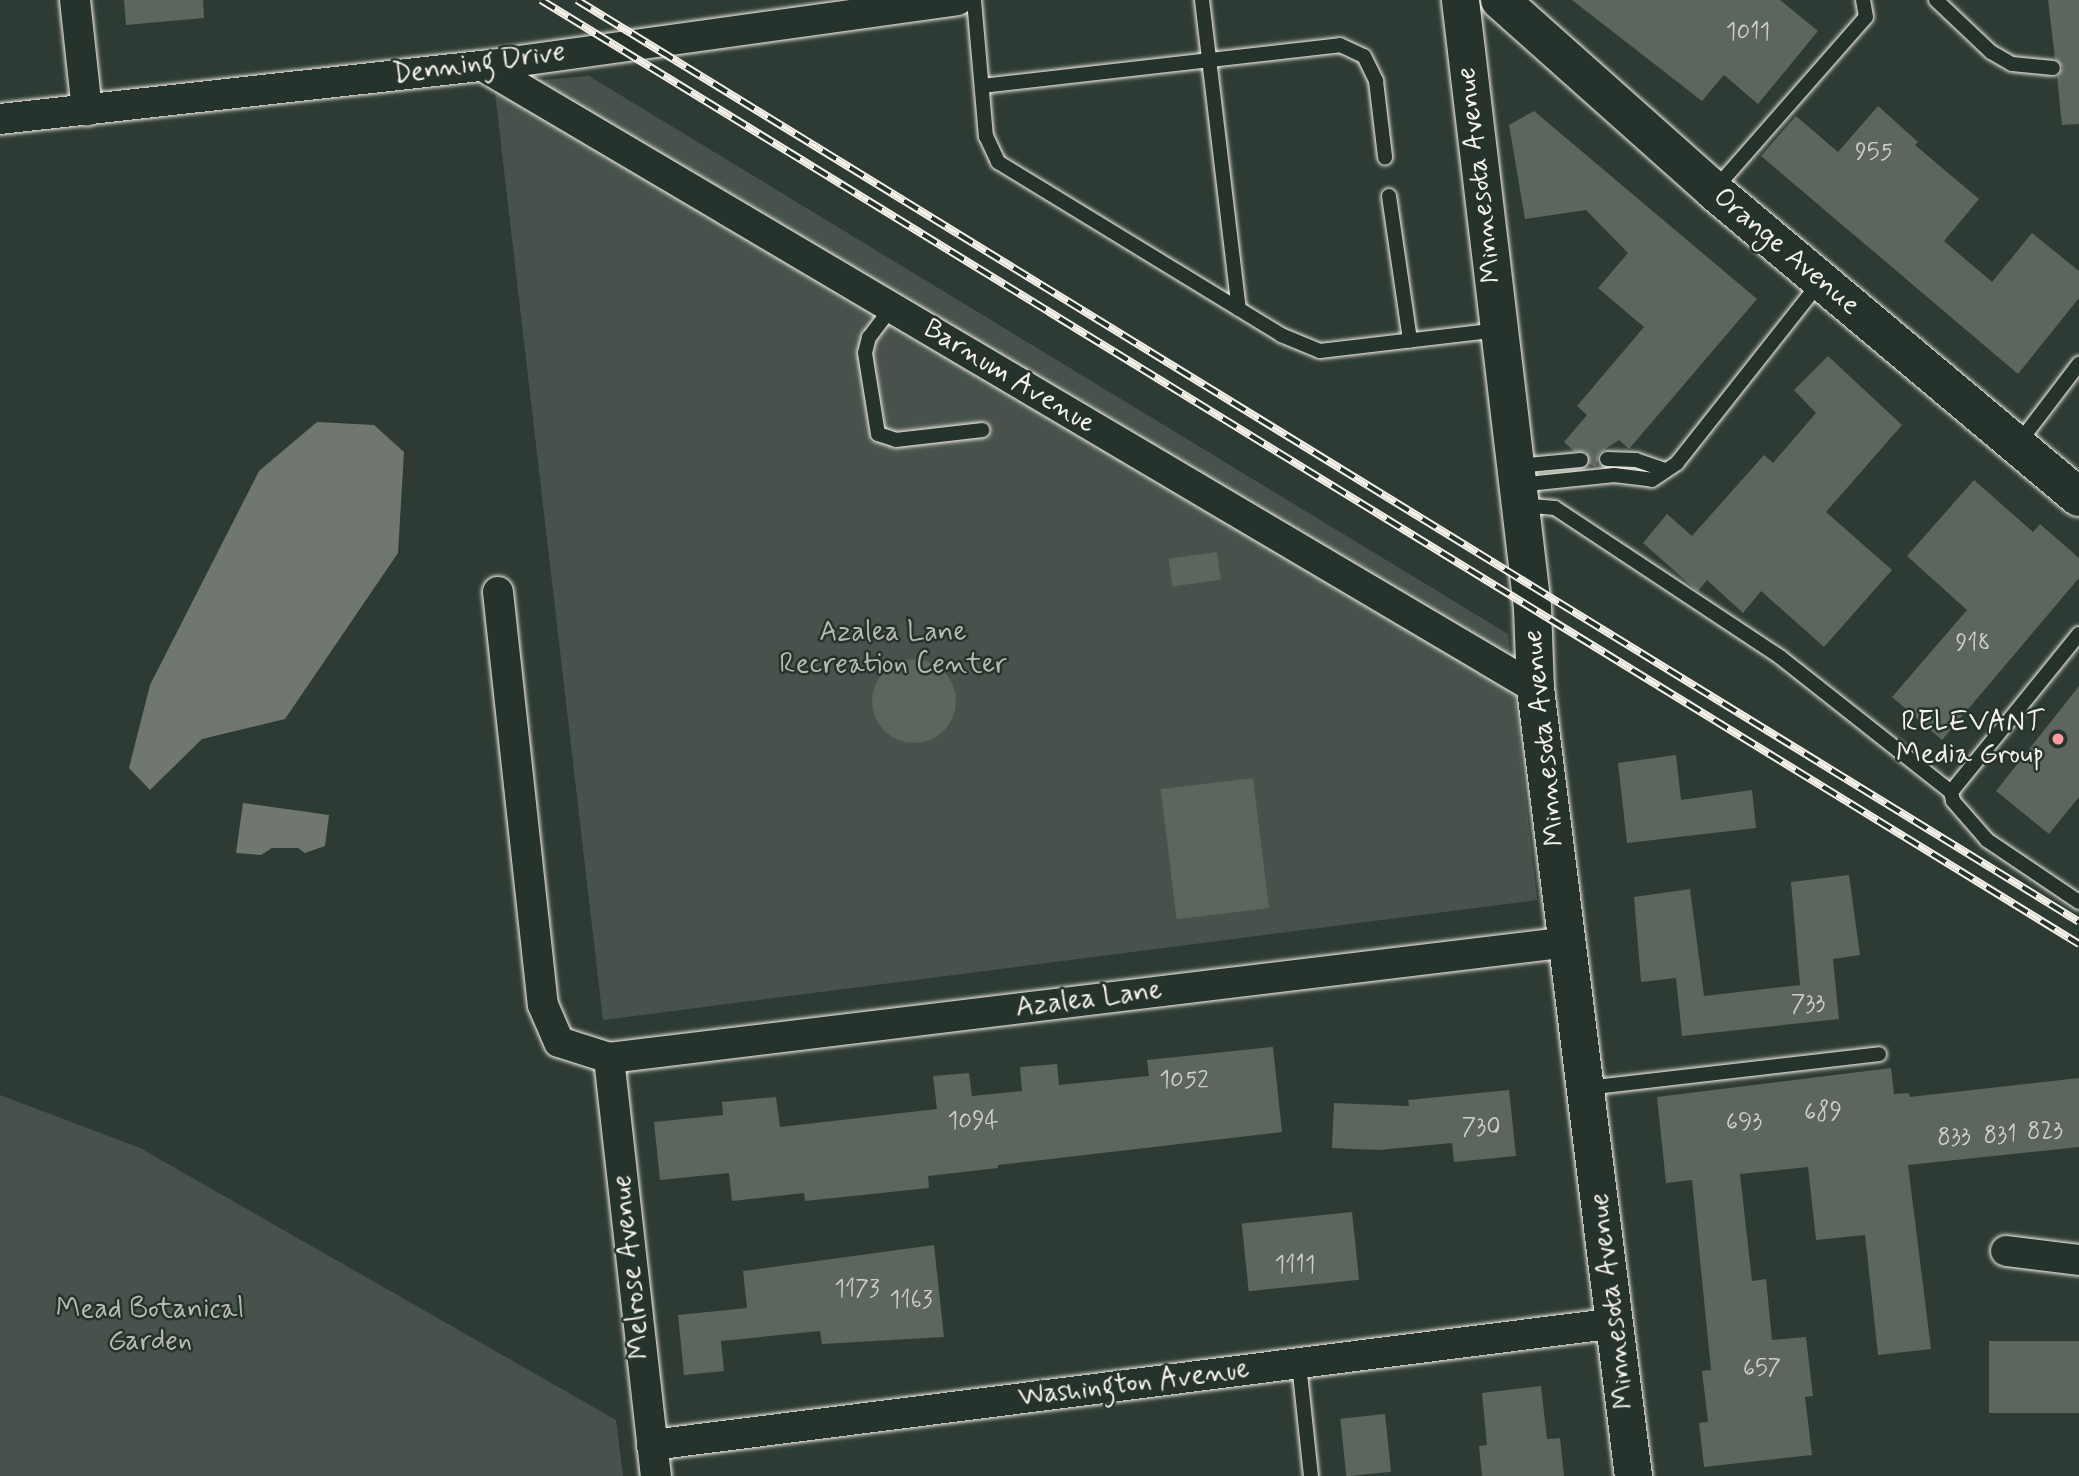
<!DOCTYPE html>
<style>
body{margin:0}
#map{position:relative;width:2079px;height:1476px;overflow:hidden;background:#2e3b34;font-family:Mynerve,sans-serif}
div>[style]{position:absolute}
.green>*{inset:0;background:#48524c}
.water>*{inset:0;background:#6f7770}
.building>*{inset:0;background:#5c655e;transform-origin:0 0}
.round{border-radius:50%}
.roads{filter:drop-shadow(0 0 2px #f4f1e8) drop-shadow(0 0 2px #f4f1e8)}
.service>*{height:14px;margin:-7px;padding:0 7px;transform-origin:7px;border-radius:7px;background:#26332d}
.minor>*{height:30px;margin:-15px;padding:0 15px;transform-origin:15px;border-radius:15px;background:#26332d}
.tertiary>*{height:37px;margin:-18.5px;padding:0 18.5px;transform-origin:18.5px;border-radius:18.5px;background:#26332d}
.primary>*{height:38px;margin:-19px;padding:0 19px;transform-origin:19px;border-radius:19px;background:#26332d}
.rail>*{height:8px;margin-top:-4px;transform-origin:0;background:repeating-linear-gradient(90deg,#26332d 0 16px,#f4f1e8 0 32px);box-sizing:border-box;border-block:2px solid #f4f1e8}
.dots>*{width:19px;height:19px;translate:-50% -50%;box-sizing:border-box;border:4px solid #26332d;border-radius:50%}
span{translate:-50% -50%;white-space:nowrap;text-align:center;line-height:1.15;-webkit-text-stroke:5px #26332d;paint-order:stroke}
.number-label{font-size:24px;color:#cecec6}
.number-label span{-webkit-text-stroke-width:0}
.street-label{font-size:28px;color:#f4f1e8}
.park-label{font-size:28px;color:#b8b9b1}
.poi-label{font-size:28px;color:#f4f1e8}
.right{translate:-100% -50%;text-align:right}
</style>
<div id="map">
<div class="green">
<div style="clip-path:polygon(589px 76px,1508px 634px,1537px 900px,603px 1020px,494px 84px)"></div>
<div style="clip-path:polygon(0 1095px,140px 1148px,616px 1420px,623px 1476px,0 1476px)"></div>
</div>
<div class="water">
<div style="clip-path:polygon(317px 422px,374px 425px,404px 452px,398px 553px,285px 719px,202px 739px,150px 790px,129px 768px,150px 685px,259px 471px)"></div>
<div style="clip-path:polygon(243px 803px,329px 815px,325px 846px,305px 853px,298px 848px,272px 848px,261px 855px,236px 853px)"></div>
</div>
<div class="building">
<div style="clip-path:polygon(124px 0,203px 0,204px 18px,126px 25px)"></div>
<div style="clip-path:polygon(1572px 0,1780px 0,1818px 31px,1758px 104px,1724px 75px,1702px 101px)"></div>
<div style="clip-path:polygon(2048px 0,2079px 0,2079px 124px,2062px 125px,2057px 77px,2063px 68px,2055px 59px)"></div>
<div style="clip-path:polygon(1878px 106px,1918px 142px,1915px 145px,1979px 199px,1944px 241px,1992px 282px,2032px 233px,2079px 271px,2079px 298px,2018px 374px,1761px 156px,1796px 116px,1838px 152px)"></div>
<div style="clip-path:polygon(1534px 111px,1757px 299px,1629px 449px,1619px 440px,1599px 453px,1596px 467px,1589px 464px,1586px 452px,1574px 451px,1564px 442px,1587px 415px,1577px 406px,1644px 327px,1598px 288px,1628px 253px,1586px 210px,1525px 219px,1509px 125px)"></div>
<div style="clip-path:polygon(1828px 356px,1902px 425px,1826px 512px,1892px 570px,1824px 647px,1761px 591px,1743px 613px,1707px 580px,1698px 591px,1694px 588px,1643px 543px,1667px 514px,1692px 536px,1764px 455px,1773px 463px,1816px 413px,1794px 390px)"></div>
<div style="clip-path:polygon(1974px 480px,2033px 532px,2040px 524px,2079px 558px,2079px 578px,1942px 740px,1892px 697px,1967px 610px,1907px 556px)"></div>
<div style="left:1217px;top:552px;width:28px;height:49px;rotate:82deg"></div>
<div class="round" style="left:872px;top:659px;width:84px;height:84px"></div>
<div style="clip-path:polygon(2079px 686px,2079px 797px,2049px 834px,1996px 791px)"></div>
<div style="clip-path:polygon(1676px 755px,1681px 800px,1752px 790px,1756px 828px,1627px 843px,1618px 763px)"></div>
<div style="left:1253px;top:778px;width:131px;height:93px;rotate:83deg"></div>
<div style="clip-path:polygon(1849px 875px,1860px 955px,1833px 959px,1839px 1019px,1682px 1036px,1676px 978px,1641px 982px,1634px 897px,1690px 889px,1704px 996px,1800px 985px,1791px 882px)"></div>
<div style="clip-path:polygon(1273px 1047px,1282px 1132px,998px 1165px,998px 1168px,928px 1176px,929px 1188px,805px 1201px,804px 1193px,732px 1201px,729px 1173px,660px 1180px,654px 1122px,723px 1115px,722px 1102px,776px 1097px,780px 1127px,937px 1109px,933px 1076px,969px 1073px,972px 1096px,1022px 1091px,1020px 1067px,1057px 1064px,1059px 1085px,1149px 1076px,1147px 1060px)"></div>
<div style="clip-path:polygon(1891px 1068px,1894px 1094px,1909px 1093px,1910px 1097px,2079px 1078px,2079px 1147px,1908px 1165px,1931px 1349px,1878px 1355px,1865px 1235px,1816px 1240px,1808px 1167px,1740px 1174px,1752px 1281px,1766px 1279px,1772px 1340px,1806px 1337px,1813px 1396px,1805px 1397px,1812px 1455px,1704px 1467px,1699px 1423px,1708px 1422px,1702px 1371px,1711px 1370px,1692px 1180px,1666px 1183px,1657px 1097px)"></div>
<div style="clip-path:polygon(1509px 1090px,1516px 1156px,1454px 1162px,1452px 1143px,1379px 1150px,1332px 1148px,1334px 1103px,1409px 1106px,1408px 1100px)"></div>
<div style="left:1352px;top:1212px;width:68px;height:111px;rotate:84deg"></div>
<div style="clip-path:polygon(934px 1245px,944px 1337px,822px 1344px,820px 1331px,721px 1341px,724px 1371px,684px 1375px,678px 1315px,747px 1308px,743px 1271px)"></div>
<div style="left:2079px;top:1341px;width:72px;height:90px;rotate:90deg"></div>
<div style="clip-path:polygon(1541px 1386px,1547px 1439px,1560px 1438px,1564px 1476px,1482px 1476px,1479px 1446px,1487px 1445px,1482px 1393px)"></div>
<div style="left:1385px;top:1414px;width:58px;height:45px;rotate:84deg"></div>
</div>
<div class="roads">
<div class="service">
<div style="left:974px;top:0;width:137px;rotate:85deg"></div>
<div style="left:986px;top:136px;width:29px;rotate:65deg"></div>
<div style="left:998px;top:162px;width:332px;rotate:31.4deg"></div>
<div style="left:1281px;top:335px;width:42px;rotate:22.3deg"></div>
<div style="left:1320px;top:351px;width:180px;rotate:-6.7deg"></div>
<div style="left:1202px;top:0;width:311px;rotate:83.2deg"></div>
<div style="left:1936px;top:0;width:76px;rotate:43.4deg"></div>
<div style="left:1991px;top:52px;width:24px;rotate:30deg"></div>
<div style="left:2012px;top:64px;width:41px;rotate:5.6deg"></div>
<div style="left:982px;top:86px;width:360px;rotate:-6.5deg"></div>
<div style="left:1340px;top:45px;width:26px;rotate:25deg"></div>
<div style="left:1364px;top:56px;width:28px;rotate:64deg"></div>
<div style="left:1376px;top:81px;width:77px;rotate:83.2deg"></div>
<div style="left:1714px;top:190px;width:230px;rotate:-48.7deg"></div>
<div style="left:1866px;top:17px;width:17px;rotate:-100deg"></div>
<div style="left:1389px;top:196px;width:146px;rotate:81.7deg"></div>
<div style="left:892px;top:307px;width:38px;rotate:127deg"></div>
<div style="left:869px;top:337px;width:16px;rotate:104deg"></div>
<div style="left:865px;top:353px;width:82px;rotate:80.9deg"></div>
<div style="left:878px;top:434px;width:19px;rotate:18deg"></div>
<div style="left:896px;top:440px;width:87px;rotate:-6.6deg"></div>
<div style="left:2018px;top:444px;width:101px;rotate:-52.7deg"></div>
<div style="left:1607px;top:459px;width:29px;rotate:2deg"></div>
<div style="left:1636px;top:460px;width:31px;rotate:19deg"></div>
<div style="left:1517px;top:466px;width:64px;rotate:-5.4deg"></div>
<div style="left:1518px;top:485px;width:97px;rotate:-5.9deg"></div>
<div style="left:1614px;top:475px;width:38px;rotate:7deg"></div>
<div style="left:1652px;top:480px;width:30px;rotate:-34deg"></div>
<div style="left:1677px;top:463px;width:231px;rotate:-51.7deg"></div>
<div style="left:1521px;top:505px;width:34px;rotate:5deg"></div>
<div style="left:1555px;top:508px;width:270px;rotate:33.5deg"></div>
<div style="left:1780px;top:657px;width:218px;rotate:38.3deg"></div>
<div style="left:2079px;top:634px;width:203px;rotate:129deg"></div>
<div style="left:1951px;top:792px;width:9px;rotate:77deg"></div>
<div style="left:1953px;top:801px;width:52px;rotate:48.9deg"></div>
<div style="left:1987px;top:840px;width:111px;rotate:34deg"></div>
<div style="left:1587px;top:1088px;width:294px;rotate:-6.6deg"></div>
<div style="left:1299px;top:1364px;width:113px;rotate:83.9deg"></div>
</div>
<div class="minor">
<div style="left:75px;top:0;width:111px;rotate:83.8deg"></div>
<div style="left:483px;top:66px;width:1222px;rotate:30.59deg"></div>
<div style="left:0;top:119px;width:486px;rotate:-6.3deg"></div>
<div style="left:483px;top:66px;width:479px;rotate:-7.9deg"></div>
<div style="left:498px;top:592px;width:415px;rotate:83.8deg"></div>
<div style="left:543px;top:1005px;width:40px;rotate:66.6deg"></div>
<div style="left:559px;top:1042px;width:52px;rotate:17.7deg"></div>
<div style="left:609px;top:1058px;width:967px;rotate:-6.89deg"></div>
<div style="left:609px;top:1058px;width:421px;rotate:83.6deg"></div>
<div style="left:2006px;top:1251px;width:74px;rotate:7deg"></div>
<div style="left:652px;top:1445px;width:972px;rotate:-7.21deg"></div>
</div>
<div class="tertiary">
<div style="left:1460px;top:0;width:611px;rotate:83.24deg"></div>
<div style="left:1532px;top:607px;width:81px;rotate:87.9deg"></div>
<div style="left:1535px;top:688px;width:794px;rotate:82.91deg"></div>
</div>
<div class="primary">
<div style="left:1500px;top:0;width:287px;rotate:41.7deg"></div>
<div style="left:1714px;top:191px;width:476px;rotate:40deg"></div>
</div>
</div>
<div class="rail">
<div style="left:541px;top:0;width:1805px;rotate:31.54deg"></div>
<div style="left:577px;top:0;width:1762px;rotate:31.54deg"></div>
</div>
<div class="dots">
<div style="left:2058px;top:739px;background:#ff9aa2"></div>
</div>
<div class="number-label">
<span style="left:1748px;top:33px">1011</span>
<span style="left:1874px;top:153px">955</span>
<span style="left:1973px;top:644px">918</span>
<span style="left:1808px;top:1005px">733</span>
<span style="left:1184px;top:1081px">1052</span>
<span style="left:1823px;top:1113px">689</span>
<span style="left:973px;top:1122px">1094</span>
<span style="left:1744px;top:1123px">693</span>
<span style="left:1481px;top:1128px">730</span>
<span style="left:2045px;top:1132px">823</span>
<span style="left:2000px;top:1136px">831</span>
<span style="left:1954px;top:1138px">833</span>
<span style="left:1295px;top:1266px">1111</span>
<span style="left:857px;top:1290px">1173</span>
<span style="left:911px;top:1301px">1163</span>
<span style="left:1762px;top:1369px">657</span>
</div>
<div class="street-label">
<span style="left:479px;top:64px;rotate:-8deg">Denning Drive</span>
<span style="left:1480px;top:175px;rotate:-97deg">Minnesota Avenue</span>
<span style="left:1786px;top:252px;rotate:40deg">Orange Avenue</span>
<span style="left:1009px;top:377px;rotate:31deg">Barnum Avenue</span>
<span style="left:1545px;top:738px;rotate:-96deg">Minnesota Avenue</span>
<span style="left:1089px;top:1000px;rotate:-7deg">Azalea Lane</span>
<span style="left:632px;top:1267px;rotate:-96deg">Melrose Avenue</span>
<span style="left:1613px;top:1301px;rotate:-97deg">Minnesota Avenue</span>
<span style="left:1134px;top:1384px;rotate:-7deg">Washington Avenue</span>
</div>
<div class="park-label">
<span style="left:893px;top:649px">Azalea Lane<br>Recreation Center</span>
<span style="left:150px;top:1326px">Mead Botanical<br>Garden</span>
</div>
<div class="poi-label">
<span class="right" style="left:2044px;top:739px">RELEVANT<br>Media Group</span>
</div>
</div>
